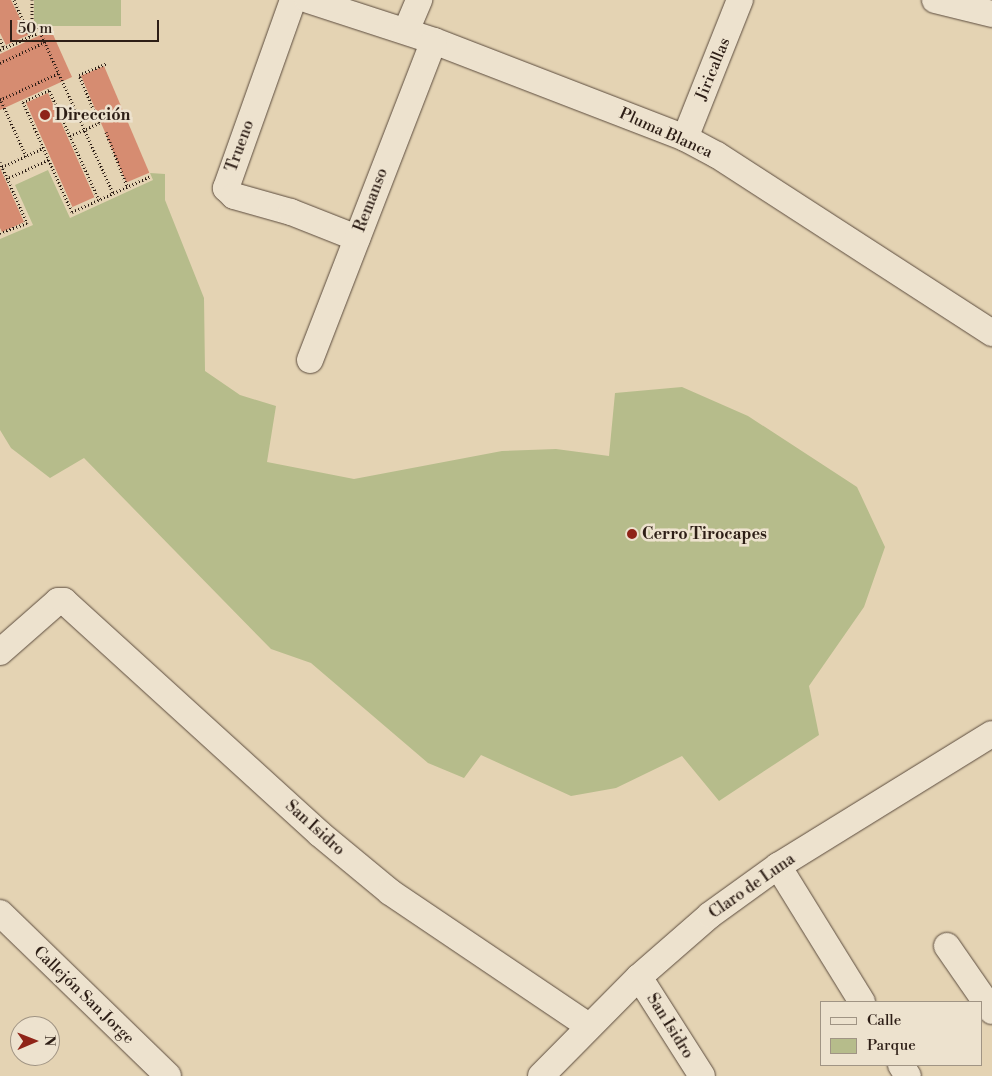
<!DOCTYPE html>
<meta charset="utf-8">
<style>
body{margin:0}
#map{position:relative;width:992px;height:1076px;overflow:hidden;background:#e4d3b3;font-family:"Libre Bodoni",serif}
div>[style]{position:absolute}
.green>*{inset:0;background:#b6bc8b;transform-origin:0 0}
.building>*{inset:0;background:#d68c71;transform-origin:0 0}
.path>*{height:3px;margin-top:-1.5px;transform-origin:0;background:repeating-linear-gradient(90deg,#2d1e16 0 1px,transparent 0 3.5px)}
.roads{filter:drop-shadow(0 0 1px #5b4b3d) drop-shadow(0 0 1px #5b4b3d)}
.minor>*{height:26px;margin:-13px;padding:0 13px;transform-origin:13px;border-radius:13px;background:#ede2ce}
.dots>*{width:14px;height:14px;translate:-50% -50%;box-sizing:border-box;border:2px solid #ede2ce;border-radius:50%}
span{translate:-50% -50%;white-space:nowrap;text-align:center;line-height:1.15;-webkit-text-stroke:5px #ede2ce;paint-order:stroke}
.street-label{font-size:16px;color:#2d1e16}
.poi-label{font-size:16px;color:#2d1e16;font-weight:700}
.left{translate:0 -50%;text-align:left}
.legend{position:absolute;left:820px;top:1001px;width:162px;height:65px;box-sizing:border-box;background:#ede2ce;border:1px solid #a09484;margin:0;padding:6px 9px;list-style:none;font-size:15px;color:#2d1e16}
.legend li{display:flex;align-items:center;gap:10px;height:25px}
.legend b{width:25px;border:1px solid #a09484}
.north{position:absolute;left:10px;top:1016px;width:50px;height:50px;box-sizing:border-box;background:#ede2ce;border:1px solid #a09484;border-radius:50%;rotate:89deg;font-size:14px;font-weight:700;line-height:20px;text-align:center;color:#2d1e16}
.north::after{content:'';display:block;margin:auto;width:18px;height:22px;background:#8f2418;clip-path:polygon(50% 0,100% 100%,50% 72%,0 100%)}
.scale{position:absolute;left:10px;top:20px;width:149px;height:22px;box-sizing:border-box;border:2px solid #2d1e16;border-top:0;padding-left:6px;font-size:15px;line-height:18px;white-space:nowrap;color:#2d1e16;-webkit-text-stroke:4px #ede2ce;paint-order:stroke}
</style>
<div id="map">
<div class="green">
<div style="left:34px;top:0;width:87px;height:26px"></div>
<div style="clip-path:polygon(48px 170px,70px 218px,153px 180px,150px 173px,165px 174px,165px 200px,204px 298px,205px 371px,240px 395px,276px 406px,267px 462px,354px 479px,502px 451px,556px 449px,609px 456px,615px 393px,682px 387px,748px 416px,857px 487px,885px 547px,864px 607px,809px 686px,819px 735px,719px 801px,682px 756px,616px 788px,571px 796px,481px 755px,464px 778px,428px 763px,311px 663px,271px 649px,84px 458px,50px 478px,11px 448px,0 430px,0 239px,33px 225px,15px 185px)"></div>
</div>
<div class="building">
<div style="clip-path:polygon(0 0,11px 0,28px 35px,6px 45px,0 33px)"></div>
<div style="clip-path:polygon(51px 30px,72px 77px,0 110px,0 54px)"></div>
<div style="left:104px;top:66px;width:116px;height:25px;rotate:67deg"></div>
<div style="left:48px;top:93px;width:114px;height:24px;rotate:66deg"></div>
<div style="clip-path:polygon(0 168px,24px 222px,2px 232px,0 228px)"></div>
</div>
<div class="path">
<div style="left:14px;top:0;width:40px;rotate:66.6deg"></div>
<div style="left:32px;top:0;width:27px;rotate:90deg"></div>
<div style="left:32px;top:27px;width:6px"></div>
<div style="left:38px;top:27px;width:5px;rotate:68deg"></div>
<div style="left:40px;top:32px;width:177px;rotate:65.6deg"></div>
<div style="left:0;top:39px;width:10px;rotate:66deg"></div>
<div style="left:0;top:50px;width:44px;rotate:-24.2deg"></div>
<div style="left:0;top:63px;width:50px;rotate:-25deg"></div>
<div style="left:0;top:98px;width:64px;rotate:65.9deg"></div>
<div style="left:0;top:100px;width:65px;rotate:-24.6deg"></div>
<div style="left:99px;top:123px;width:52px;rotate:-112.6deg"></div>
<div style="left:79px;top:75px;width:30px;rotate:-23deg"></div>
<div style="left:106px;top:132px;width:58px;rotate:68.7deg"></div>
<div style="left:70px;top:136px;width:32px;rotate:-24deg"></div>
<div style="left:0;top:162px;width:67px;rotate:66.1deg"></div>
<div style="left:27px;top:223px;width:29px;rotate:160deg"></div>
<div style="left:2px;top:167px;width:45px;rotate:-24.9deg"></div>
<div style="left:6px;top:179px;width:48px;rotate:-24.4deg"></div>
<div style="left:99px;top:200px;width:121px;rotate:-114.4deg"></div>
<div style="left:49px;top:90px;width:29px;rotate:155deg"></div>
<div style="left:23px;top:102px;width:120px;rotate:66deg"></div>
<div style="left:72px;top:212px;width:87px;rotate:-24.5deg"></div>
</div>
<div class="roads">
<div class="minor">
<div style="left:293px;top:0;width:200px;rotate:109.6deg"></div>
<div style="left:226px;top:188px;width:11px;rotate:45deg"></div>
<div style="left:234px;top:196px;width:59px;rotate:15.7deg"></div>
<div style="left:291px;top:212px;width:71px;rotate:21.5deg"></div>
<div style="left:308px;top:0;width:133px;rotate:18deg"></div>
<div style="left:434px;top:41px;width:269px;rotate:21.1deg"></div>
<div style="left:685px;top:138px;width:36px;rotate:28deg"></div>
<div style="left:717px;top:155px;width:328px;rotate:32.9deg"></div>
<div style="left:935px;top:0;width:59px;rotate:13.8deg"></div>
<div style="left:406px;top:31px;width:34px;rotate:-67deg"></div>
<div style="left:685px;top:138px;width:149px;rotate:-68.3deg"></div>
<div style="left:310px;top:360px;width:342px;rotate:-68.8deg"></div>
<div style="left:0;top:652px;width:77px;rotate:-41.3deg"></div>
<div style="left:58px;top:601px;width:6px"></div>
<div style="left:64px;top:601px;width:346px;rotate:42.3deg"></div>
<div style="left:320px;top:834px;width:91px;rotate:39.6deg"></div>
<div style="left:390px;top:892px;width:240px;rotate:34deg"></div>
<div style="left:778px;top:866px;width:160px;rotate:58.3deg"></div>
<div style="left:0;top:913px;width:234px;rotate:44.1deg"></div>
<div style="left:947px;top:946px;width:79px;rotate:55.3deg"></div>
<div style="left:639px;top:977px;width:117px;rotate:57.5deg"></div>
<div style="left:901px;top:1065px;width:13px;rotate:58deg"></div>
<div style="left:541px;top:1076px;width:139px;rotate:-45.3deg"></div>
<div style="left:639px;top:977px;width:94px;rotate:-41.1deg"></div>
<div style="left:710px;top:915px;width:84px;rotate:-35.8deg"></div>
<div style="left:778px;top:866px;width:251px;rotate:-31.7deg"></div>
</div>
</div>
<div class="dots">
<div style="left:45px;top:115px;background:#8f2418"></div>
<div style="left:632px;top:534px;background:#8f2418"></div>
</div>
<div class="street-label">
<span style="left:713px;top:69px;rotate:-68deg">Jiricallas</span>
<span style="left:666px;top:133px;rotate:24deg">Pluma Blanca</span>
<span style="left:240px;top:146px;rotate:-70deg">Trueno</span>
<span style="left:371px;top:200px;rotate:-69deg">Remanso</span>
<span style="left:315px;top:828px;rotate:42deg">San Isidro</span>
<span style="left:752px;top:886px;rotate:-35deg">Claro de Luna</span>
<span style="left:84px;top:995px;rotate:44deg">Callejón San Jorge</span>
<span style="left:670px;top:1026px;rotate:58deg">San Isidro</span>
</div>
<div class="poi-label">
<span class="left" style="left:55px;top:115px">Dirección</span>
<span class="left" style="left:642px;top:534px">Cerro Tirocapes</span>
</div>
<ul class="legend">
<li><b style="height:6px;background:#ede2ce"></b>Calle</li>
<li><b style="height:14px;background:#b6bc8b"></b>Parque</li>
</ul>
<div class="north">N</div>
<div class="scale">50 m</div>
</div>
